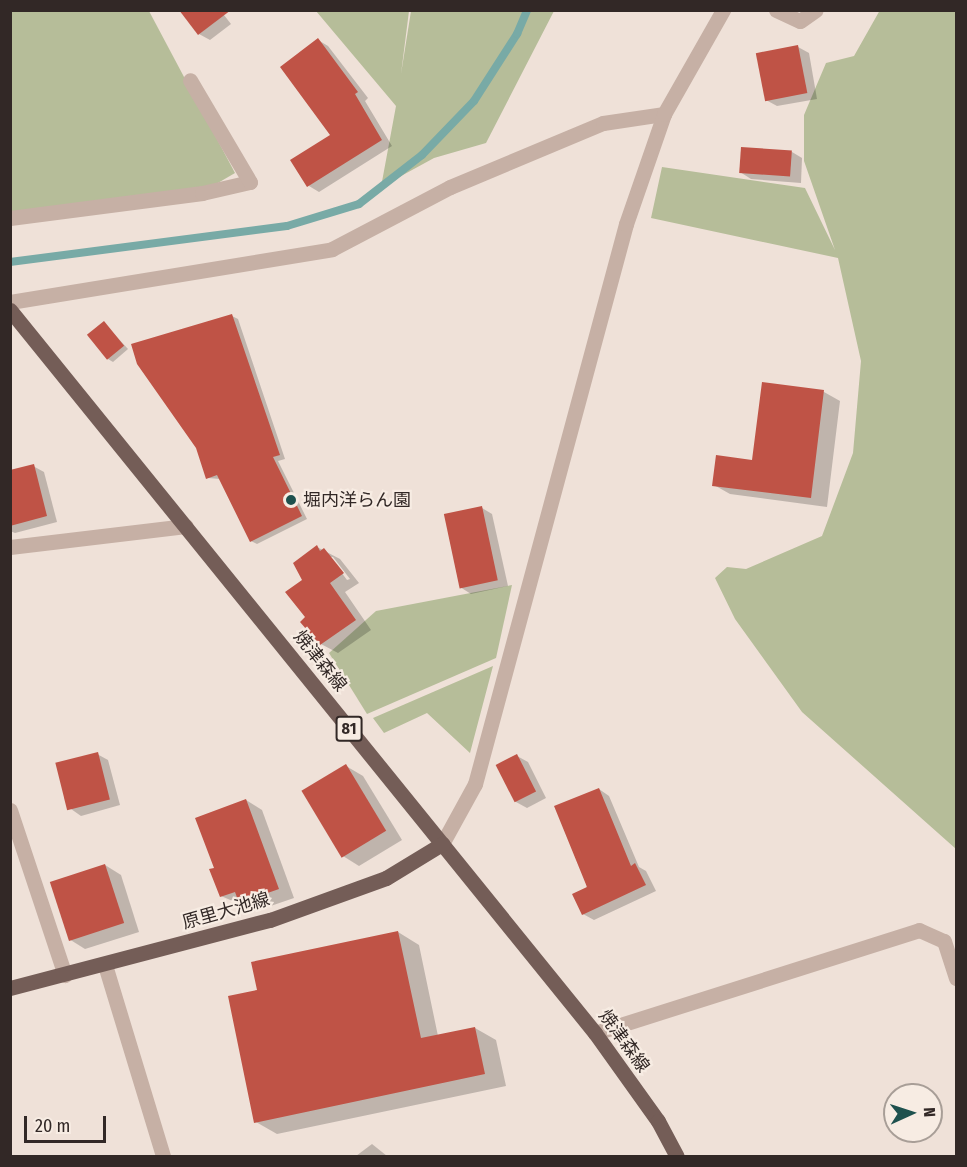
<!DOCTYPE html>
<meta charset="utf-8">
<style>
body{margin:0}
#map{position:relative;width:967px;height:1167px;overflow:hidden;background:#efe1d8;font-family:"Fira Sans Condensed","Noto Sans JP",sans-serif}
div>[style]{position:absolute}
.green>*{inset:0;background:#b6bd99}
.shadow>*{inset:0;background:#0003}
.stream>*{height:8px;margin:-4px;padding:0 4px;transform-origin:4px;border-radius:4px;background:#78aaa6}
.building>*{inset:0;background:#bf5346;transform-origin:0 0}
.minor>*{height:15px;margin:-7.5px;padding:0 7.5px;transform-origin:7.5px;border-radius:7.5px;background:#c6b0a5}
.major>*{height:15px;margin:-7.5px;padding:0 7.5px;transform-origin:7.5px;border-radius:7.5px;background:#745d57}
.dots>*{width:16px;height:16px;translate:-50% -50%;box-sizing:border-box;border:3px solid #f7ece3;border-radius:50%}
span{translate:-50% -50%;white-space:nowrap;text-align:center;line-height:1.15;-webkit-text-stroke:4.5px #f7ece3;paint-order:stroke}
.shield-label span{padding:2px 4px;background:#f7ece3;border:2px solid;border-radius:4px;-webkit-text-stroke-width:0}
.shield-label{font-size:16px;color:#322826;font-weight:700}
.poi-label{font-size:18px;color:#322826}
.left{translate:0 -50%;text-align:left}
.street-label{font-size:18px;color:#322826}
.frame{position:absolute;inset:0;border:12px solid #322826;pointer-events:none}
.north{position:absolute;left:883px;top:1083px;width:60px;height:60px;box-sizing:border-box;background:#f7ece3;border:2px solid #a89e97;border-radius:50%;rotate:87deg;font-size:16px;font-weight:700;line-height:24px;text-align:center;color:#322826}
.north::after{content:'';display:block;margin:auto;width:21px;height:27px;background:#1e514e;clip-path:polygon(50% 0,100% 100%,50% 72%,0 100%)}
.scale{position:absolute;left:24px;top:1116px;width:82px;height:27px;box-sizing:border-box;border:3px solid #322826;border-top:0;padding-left:8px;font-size:18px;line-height:21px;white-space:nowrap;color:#322826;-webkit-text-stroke:4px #f7ece3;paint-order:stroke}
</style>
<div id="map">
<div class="green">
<div style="clip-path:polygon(880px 10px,956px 11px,956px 849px,802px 712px,735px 619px,715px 578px,727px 567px,746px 569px,822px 536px,853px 453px,861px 361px,838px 258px,651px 218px,662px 167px,805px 188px,835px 250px,804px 161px,804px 115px,826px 63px,854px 56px)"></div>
<div style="clip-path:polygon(11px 11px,149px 11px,235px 173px,187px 201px,11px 219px)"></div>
<div style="clip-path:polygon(316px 11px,409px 11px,401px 74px,411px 11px,554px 11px,486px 143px,434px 158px,381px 187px,396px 106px)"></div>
<div style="clip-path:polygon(512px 585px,496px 658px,367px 714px,329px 653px,376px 611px)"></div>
<div style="clip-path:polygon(493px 666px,470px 753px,427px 713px,384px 733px,373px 718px)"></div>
</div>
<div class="shadow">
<div style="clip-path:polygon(220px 10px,231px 24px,210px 40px,199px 34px)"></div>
<div style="clip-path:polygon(318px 40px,328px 46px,368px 98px,365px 101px,392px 146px,319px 192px,309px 186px,333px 135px)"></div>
<div style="clip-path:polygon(798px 47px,809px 53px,817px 99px,777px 106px,766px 100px)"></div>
<div style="clip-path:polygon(792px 152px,802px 158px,801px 183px,751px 179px,740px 172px)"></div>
<div style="clip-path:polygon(232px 316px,238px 319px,285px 459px,278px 461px,307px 519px,257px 544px,251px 541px,220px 479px,208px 478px,198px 447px)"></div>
<div style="clip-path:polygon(104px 323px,128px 349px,113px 362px,108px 359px)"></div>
<div style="clip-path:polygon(763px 384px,824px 392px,840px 401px,827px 507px,730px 494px,714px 485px,753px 462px)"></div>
<div style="clip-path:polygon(33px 466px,44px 472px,57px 522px,15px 533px,10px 531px,10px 472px)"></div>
<div style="clip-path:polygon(482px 508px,492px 514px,508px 586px,471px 594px,460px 587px)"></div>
<div style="clip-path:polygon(evenodd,317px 547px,340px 559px,359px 583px,345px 592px,371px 630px,338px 653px,321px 644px,302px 622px,307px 617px,304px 581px,317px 547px,330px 557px,333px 557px,350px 579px,347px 580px,330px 557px)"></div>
<div style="clip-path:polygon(97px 754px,108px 760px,120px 805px,81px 816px,71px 809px)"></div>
<div style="clip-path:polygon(517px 756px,528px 762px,546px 798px,527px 808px,516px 802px)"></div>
<div style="clip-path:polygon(346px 766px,363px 776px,402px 840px,359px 866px,343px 856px)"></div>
<div style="clip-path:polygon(599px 789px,609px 796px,639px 867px,646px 871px,656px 891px,594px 920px,583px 914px)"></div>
<div style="clip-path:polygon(246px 800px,262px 810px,294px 898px,256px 911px,221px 896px,216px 869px)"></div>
<div style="clip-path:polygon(105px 865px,121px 875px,139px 932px,85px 949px,69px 939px)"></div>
<div style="clip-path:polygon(398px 932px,419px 945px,438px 1036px,475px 1028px,496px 1040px,506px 1086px,277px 1134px,256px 1122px)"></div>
<div style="clip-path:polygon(372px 1144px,387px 1156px,356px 1156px)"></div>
</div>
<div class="stream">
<div style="left:10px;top:262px;width:279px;rotate:-7.4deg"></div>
<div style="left:287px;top:226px;width:75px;rotate:-17deg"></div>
<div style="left:359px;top:204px;width:80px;rotate:-37.9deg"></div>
<div style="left:422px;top:155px;width:75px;rotate:-46.1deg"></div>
<div style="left:474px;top:101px;width:80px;rotate:-57.3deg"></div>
<div style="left:517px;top:34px;width:26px;rotate:-67deg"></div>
</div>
<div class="building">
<div style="clip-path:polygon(179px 10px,231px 10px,198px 35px)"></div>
<div style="clip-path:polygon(318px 38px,358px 92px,355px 94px,382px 140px,307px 187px,290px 160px,330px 135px,280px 67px)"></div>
<div style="left:798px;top:45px;width:49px;height:43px;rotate:79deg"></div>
<div style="left:741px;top:147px;width:51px;height:26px;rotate:4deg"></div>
<div style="clip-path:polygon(232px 314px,280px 455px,273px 457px,302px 516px,250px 542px,217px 475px,206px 479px,196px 448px,137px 364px,131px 344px)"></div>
<div style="left:104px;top:321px;width:32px;height:22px;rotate:51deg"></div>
<div style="clip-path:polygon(762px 382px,824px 390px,811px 498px,712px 486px,716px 455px,752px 460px)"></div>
<div style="clip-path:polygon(34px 464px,47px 516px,10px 526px,10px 470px)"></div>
<div style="left:482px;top:506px;width:76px;height:39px;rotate:78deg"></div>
<div style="clip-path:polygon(317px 545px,320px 551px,324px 548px,344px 573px,330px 583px,356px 620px,320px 645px,300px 622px,305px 617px,285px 592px,302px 580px,293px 563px)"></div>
<div style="left:98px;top:752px;width:49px;height:44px;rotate:76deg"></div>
<div style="left:517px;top:754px;width:42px;height:24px;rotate:63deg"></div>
<div style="left:346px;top:764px;width:78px;height:52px;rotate:59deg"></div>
<div style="clip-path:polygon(599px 788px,631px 866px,635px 863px,646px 885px,582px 915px,572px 894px,587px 887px,554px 806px)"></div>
<div style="clip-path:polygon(246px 799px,279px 889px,239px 903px,235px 892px,220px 897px,209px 869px,214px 868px,195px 818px)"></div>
<div style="left:105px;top:864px;width:62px;height:58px;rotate:72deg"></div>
<div style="clip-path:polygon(398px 931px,421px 1038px,475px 1027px,485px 1074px,254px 1123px,228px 996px,257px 990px,251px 962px)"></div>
</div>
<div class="minor">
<div style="left:776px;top:10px;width:26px;rotate:25deg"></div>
<div style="left:800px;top:21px;width:19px;rotate:-35deg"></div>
<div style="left:10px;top:218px;width:194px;rotate:-7.4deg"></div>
<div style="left:202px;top:193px;width:49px;rotate:-12.9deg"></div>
<div style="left:250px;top:182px;width:118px;rotate:-120.5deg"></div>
<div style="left:10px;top:302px;width:326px;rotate:-9.3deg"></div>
<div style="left:332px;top:249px;width:133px;rotate:-27.7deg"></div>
<div style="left:450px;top:187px;width:166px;rotate:-22.7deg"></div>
<div style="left:603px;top:123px;width:62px;rotate:-8.4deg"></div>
<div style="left:10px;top:547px;width:177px;rotate:-6.8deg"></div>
<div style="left:10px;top:810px;width:174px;rotate:71.6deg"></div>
<div style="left:442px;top:844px;width:68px;rotate:-61.2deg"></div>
<div style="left:475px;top:784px;width:580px;rotate:-74.91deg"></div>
<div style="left:626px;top:224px;width:116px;rotate:-70.9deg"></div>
<div style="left:664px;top:114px;width:120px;rotate:-60.4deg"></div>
<div style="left:105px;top:965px;width:200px;rotate:73.1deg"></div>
<div style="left:595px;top:1033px;width:340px;rotate:-17.6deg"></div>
<div style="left:919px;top:930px;width:27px;rotate:24deg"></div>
<div style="left:944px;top:941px;width:39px;rotate:72deg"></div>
</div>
<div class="major">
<div style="left:10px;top:310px;width:930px;rotate:51.02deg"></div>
<div style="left:595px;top:1033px;width:108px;rotate:54.4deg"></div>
<div style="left:658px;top:1121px;width:40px;rotate:62deg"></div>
<div style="left:10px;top:988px;width:269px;rotate:-14.7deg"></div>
<div style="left:270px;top:920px;width:123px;rotate:-19.9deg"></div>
<div style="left:386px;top:878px;width:66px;rotate:-31.3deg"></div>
</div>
<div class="dots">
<div style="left:291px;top:500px;background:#1e514e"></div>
</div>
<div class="shield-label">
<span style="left:349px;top:729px">81</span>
</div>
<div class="poi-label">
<span class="left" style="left:303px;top:500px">堀内洋らん園</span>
</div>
<div class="street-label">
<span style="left:320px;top:661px;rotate:51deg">焼津森線</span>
<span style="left:226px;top:911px;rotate:-16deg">原里大池線</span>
<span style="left:624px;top:1041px;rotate:54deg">焼津森線</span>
</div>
<div class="frame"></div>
<div class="north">N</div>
<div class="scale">20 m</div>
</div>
